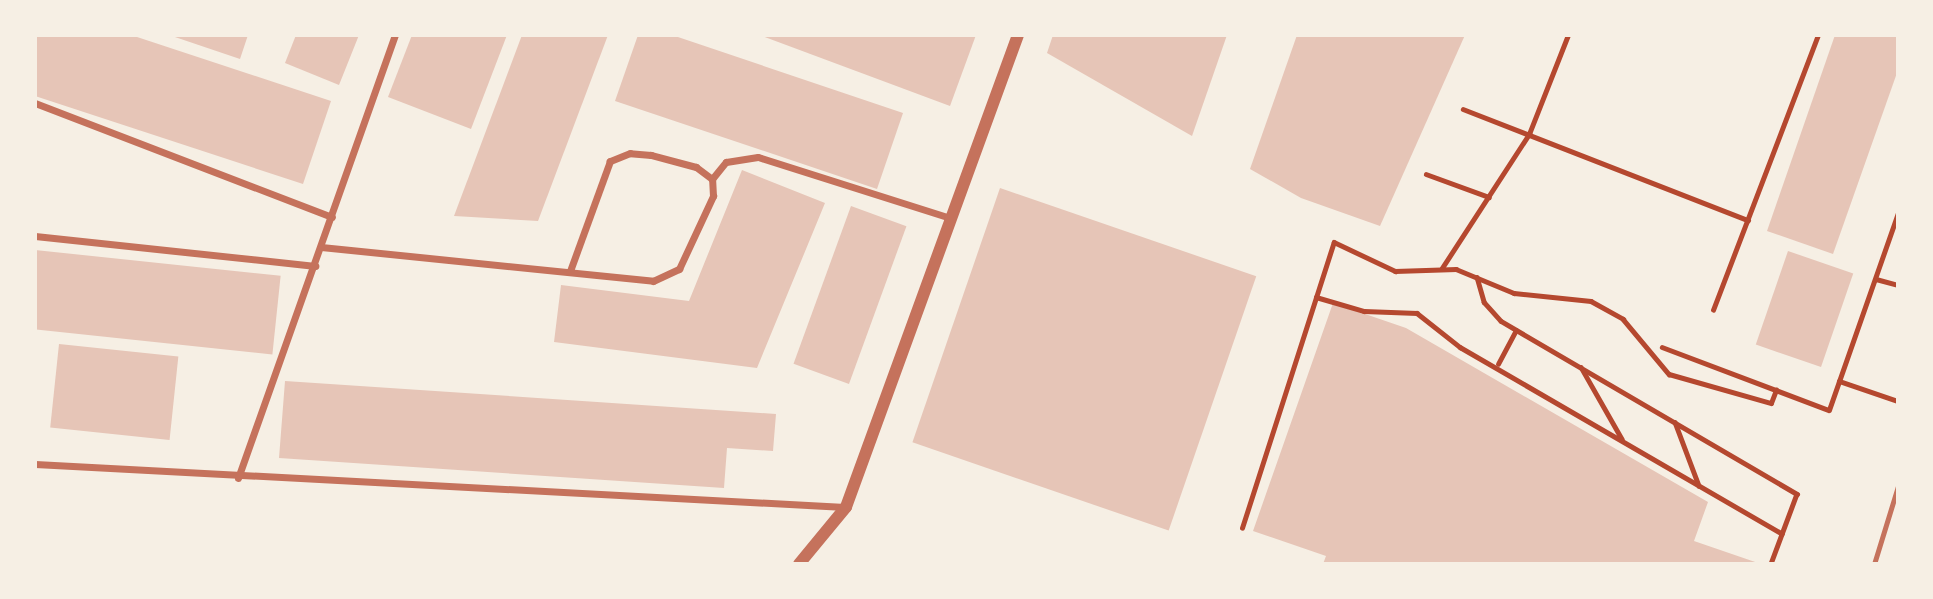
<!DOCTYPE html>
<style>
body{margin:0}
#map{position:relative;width:1933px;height:599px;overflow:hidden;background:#f6efe4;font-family:"DM Sans",sans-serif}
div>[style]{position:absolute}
.building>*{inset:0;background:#e6c5b7;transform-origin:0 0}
.path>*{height:4.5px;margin:-2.25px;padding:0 2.25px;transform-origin:2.25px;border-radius:2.25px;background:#b5482f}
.service>*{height:5px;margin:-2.5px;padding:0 2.5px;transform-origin:2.5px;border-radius:2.5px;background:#c5725c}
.minor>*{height:7px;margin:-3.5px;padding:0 3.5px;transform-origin:3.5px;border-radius:3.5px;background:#c5725c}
.tertiary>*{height:12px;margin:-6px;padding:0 6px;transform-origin:6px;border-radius:6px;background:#c5725c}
span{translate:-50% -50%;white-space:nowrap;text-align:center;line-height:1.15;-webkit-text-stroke:6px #f6efe4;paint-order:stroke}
.frame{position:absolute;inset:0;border:37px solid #f6efe4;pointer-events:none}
</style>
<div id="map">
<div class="building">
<div style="clip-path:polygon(35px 35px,131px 35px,331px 101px,303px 184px,35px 96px)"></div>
<div style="clip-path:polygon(169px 35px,248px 35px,240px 59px)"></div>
<div style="clip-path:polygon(296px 35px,359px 35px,339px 85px,285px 63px)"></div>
<div style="clip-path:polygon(412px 35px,507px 35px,471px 129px,388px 97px)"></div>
<div style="clip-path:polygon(522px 35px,608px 35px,538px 221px,454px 216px)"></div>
<div style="clip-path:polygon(638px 35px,672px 35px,903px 113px,877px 189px,615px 101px)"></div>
<div style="clip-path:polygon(759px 35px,976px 35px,950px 106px)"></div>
<div style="clip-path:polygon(1053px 35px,1227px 35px,1192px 136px,1047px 53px)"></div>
<div style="clip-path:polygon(1297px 35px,1465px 35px,1380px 226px,1301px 198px,1250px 169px)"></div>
<div style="clip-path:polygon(1835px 35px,1898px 35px,1898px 70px,1833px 254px,1767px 231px)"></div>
<div style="clip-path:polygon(742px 170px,825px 203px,757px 368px,554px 342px,561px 285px,689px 301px)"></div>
<div style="left:1000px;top:188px;width:271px;height:269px;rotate:19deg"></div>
<div style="left:851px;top:206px;width:59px;height:168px;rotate:20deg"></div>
<div style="left:35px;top:250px;width:247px;height:79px;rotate:6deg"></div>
<div style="left:1788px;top:251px;width:69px;height:99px;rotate:19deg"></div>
<div style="clip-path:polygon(1333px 303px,1406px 328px,1708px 502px,1694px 541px,1761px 564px,1323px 564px,1326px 556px,1253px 531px)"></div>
<div style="left:59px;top:344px;width:120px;height:84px;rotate:6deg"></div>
<div style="clip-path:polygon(285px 381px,776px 414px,773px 451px,727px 448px,724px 488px,279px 458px)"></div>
</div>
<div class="path">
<div style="left:1463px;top:109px;width:306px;rotate:21.3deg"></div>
<div style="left:1426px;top:174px;width:67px;rotate:20.1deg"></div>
<div style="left:1442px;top:268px;width:160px;rotate:-57deg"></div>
<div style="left:1529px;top:134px;width:106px;rotate:-68.5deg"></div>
<div style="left:1477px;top:277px;width:26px;rotate:74deg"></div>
<div style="left:1484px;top:302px;width:25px;rotate:48deg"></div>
<div style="left:1501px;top:321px;width:343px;rotate:30.3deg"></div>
<div style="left:1797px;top:494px;width:75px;rotate:110.4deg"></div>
<div style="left:1876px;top:279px;width:23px;rotate:15deg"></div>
<div style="left:1316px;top:297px;width:50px;rotate:16.3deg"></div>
<div style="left:1364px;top:311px;width:53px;rotate:2.2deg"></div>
<div style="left:1417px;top:313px;width:55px;rotate:38.3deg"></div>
<div style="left:1460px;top:347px;width:372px;rotate:30.1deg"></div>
<div style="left:1713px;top:310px;width:294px;rotate:-69.1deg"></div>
<div style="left:1662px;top:347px;width:178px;rotate:20.7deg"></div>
<div style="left:1829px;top:410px;width:209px;rotate:-70.7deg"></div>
<div style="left:1498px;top:364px;width:38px;rotate:-62deg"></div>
<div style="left:1581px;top:367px;width:83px;rotate:60.3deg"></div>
<div style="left:1839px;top:381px;width:62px;rotate:18.7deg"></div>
<div style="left:1675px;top:422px;width:68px;rotate:69.4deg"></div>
<div style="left:1242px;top:528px;width:300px;rotate:-72.2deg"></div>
<div style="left:1334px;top:242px;width:68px;rotate:25.4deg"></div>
<div style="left:1395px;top:271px;width:61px;rotate:-1.9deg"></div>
<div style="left:1456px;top:269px;width:63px;rotate:22.5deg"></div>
<div style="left:1514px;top:293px;width:77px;rotate:5.9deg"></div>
<div style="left:1591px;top:301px;width:37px;rotate:29deg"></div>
<div style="left:1623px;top:319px;width:72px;rotate:50.1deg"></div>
<div style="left:1669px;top:374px;width:106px;rotate:15.9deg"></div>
<div style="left:1771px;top:403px;width:14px;rotate:-69deg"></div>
</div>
<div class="service">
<div style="left:1874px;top:564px;width:82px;rotate:-72.9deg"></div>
</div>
<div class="minor">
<div style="left:35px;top:103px;width:318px;rotate:21deg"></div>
<div style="left:712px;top:179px;width:22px;rotate:-51deg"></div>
<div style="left:726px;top:162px;width:32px;rotate:-9deg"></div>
<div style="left:758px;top:157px;width:201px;rotate:17.6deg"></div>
<div style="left:35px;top:236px;width:282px;rotate:6.1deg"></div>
<div style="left:321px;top:247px;width:334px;rotate:5.8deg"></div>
<div style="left:653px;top:281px;width:29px;rotate:-25deg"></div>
<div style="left:679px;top:269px;width:81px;rotate:-65deg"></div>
<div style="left:713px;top:196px;width:17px;rotate:-93deg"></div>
<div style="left:712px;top:179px;width:20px;rotate:-143deg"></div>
<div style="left:696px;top:167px;width:47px;rotate:-165.1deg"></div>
<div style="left:651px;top:155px;width:21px;rotate:-175deg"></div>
<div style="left:630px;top:153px;width:22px;rotate:158deg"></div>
<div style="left:610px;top:161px;width:117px;rotate:110deg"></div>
<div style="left:35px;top:464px;width:811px;rotate:3.04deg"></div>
<div style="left:238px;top:478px;width:470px;rotate:-70.5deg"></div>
</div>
<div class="tertiary">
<div style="left:799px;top:564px;width:74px;rotate:-50.5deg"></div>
<div style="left:846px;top:507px;width:502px;rotate:-69.98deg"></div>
</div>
<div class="frame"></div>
</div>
